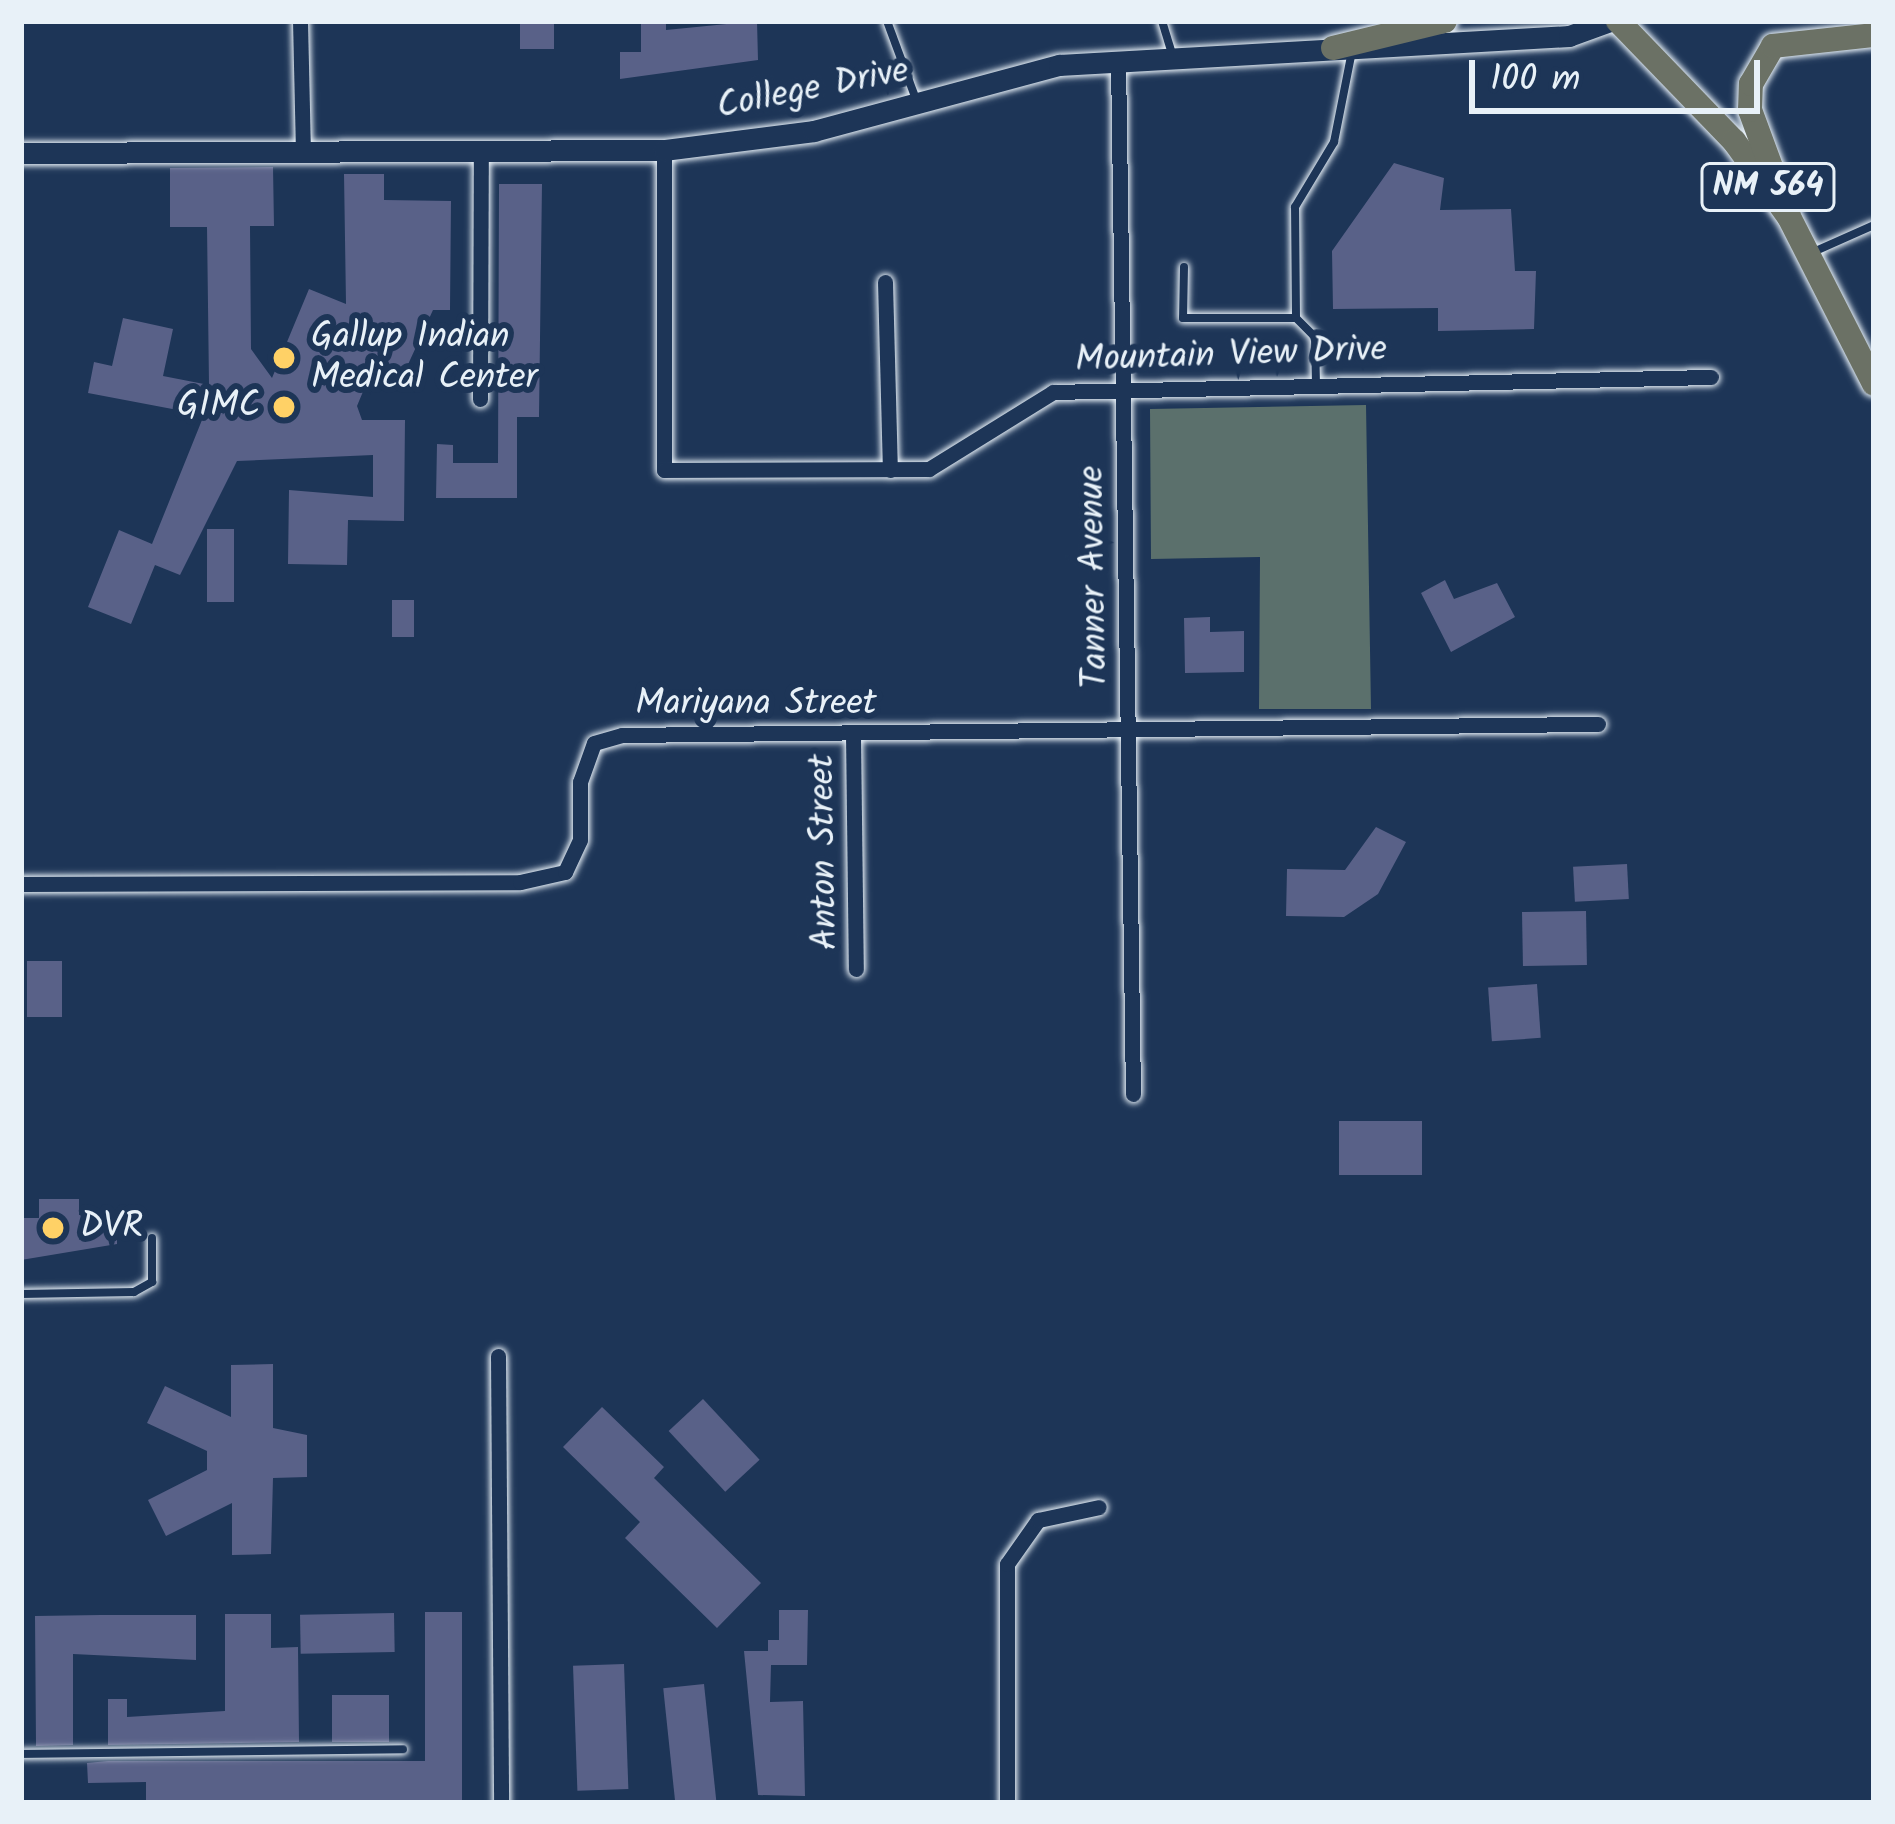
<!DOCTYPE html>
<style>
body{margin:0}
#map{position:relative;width:1895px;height:1824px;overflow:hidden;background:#1d3557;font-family:Kalam,sans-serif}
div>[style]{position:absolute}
.green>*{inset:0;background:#5b706c}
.building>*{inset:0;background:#596188;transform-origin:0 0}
.roads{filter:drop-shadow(0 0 3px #e8f1f8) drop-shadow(0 0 3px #e8f1f8)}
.lane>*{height:8px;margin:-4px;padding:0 4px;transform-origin:4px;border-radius:4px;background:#1d3557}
.street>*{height:15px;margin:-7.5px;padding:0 7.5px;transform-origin:7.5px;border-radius:7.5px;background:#1d3557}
.secondary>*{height:21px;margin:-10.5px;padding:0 10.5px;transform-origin:10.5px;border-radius:10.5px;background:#1d3557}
.primary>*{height:24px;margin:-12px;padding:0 12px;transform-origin:12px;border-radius:12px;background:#6b7165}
.dots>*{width:33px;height:33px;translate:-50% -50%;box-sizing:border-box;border:6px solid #1d3557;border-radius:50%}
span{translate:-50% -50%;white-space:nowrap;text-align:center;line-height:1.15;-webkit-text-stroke:12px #1d3557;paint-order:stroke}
.shield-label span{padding:3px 9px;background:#1d3557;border:3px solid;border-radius:9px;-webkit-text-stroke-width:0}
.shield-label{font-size:33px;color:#e8f1f8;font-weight:700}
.street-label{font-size:36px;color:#e8f1f8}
.poi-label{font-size:36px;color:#e8f1f8}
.left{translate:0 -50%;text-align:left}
.right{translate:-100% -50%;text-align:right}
.frame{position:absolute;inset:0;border:24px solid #e8f1f8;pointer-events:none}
.scale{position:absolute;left:1469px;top:60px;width:291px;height:54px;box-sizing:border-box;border:6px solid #e8f1f8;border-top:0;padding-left:15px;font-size:36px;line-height:42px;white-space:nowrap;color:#e8f1f8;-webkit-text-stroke:9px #1d3557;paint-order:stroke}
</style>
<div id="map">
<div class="green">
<div style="clip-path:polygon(1366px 405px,1371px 709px,1259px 709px,1260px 557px,1151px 559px,1150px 409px)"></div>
</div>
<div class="building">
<div style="left:520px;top:21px;width:34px;height:28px"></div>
<div style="clip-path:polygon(641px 21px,666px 21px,666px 30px,757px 21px,758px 60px,620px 79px,620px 52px,641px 52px)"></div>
<div style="clip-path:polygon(1394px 163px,1444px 178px,1440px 210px,1511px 209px,1515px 271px,1536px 271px,1534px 329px,1438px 331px,1438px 308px,1333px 309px,1332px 251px)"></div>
<div style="clip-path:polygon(273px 167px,274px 226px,250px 226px,251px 349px,272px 378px,309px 289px,346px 304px,344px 174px,384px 174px,384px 200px,451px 201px,450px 310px,433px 310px,405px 371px,377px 358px,357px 406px,362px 420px,405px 420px,404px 521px,348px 520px,347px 565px,288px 564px,289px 490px,373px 497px,373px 455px,237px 461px,180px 575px,155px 565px,131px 624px,88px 607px,119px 530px,152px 544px,204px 415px,88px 393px,94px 362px,112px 366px,123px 318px,173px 329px,163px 376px,209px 385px,207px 227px,170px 227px,170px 168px)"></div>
<div style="clip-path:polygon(499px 184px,542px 184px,539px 417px,517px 417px,517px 498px,436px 498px,437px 444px,453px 445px,453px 463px,498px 463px)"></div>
<div style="left:207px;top:529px;width:27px;height:73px"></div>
<div style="clip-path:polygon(1445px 580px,1454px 599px,1497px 583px,1515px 617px,1451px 652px,1421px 593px)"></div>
<div style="left:392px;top:600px;width:22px;height:37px"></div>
<div style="clip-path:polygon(1210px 617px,1210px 632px,1244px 631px,1244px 672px,1185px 673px,1184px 618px)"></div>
<div style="clip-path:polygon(1376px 827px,1406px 842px,1378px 894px,1344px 917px,1286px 916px,1287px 869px,1345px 870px)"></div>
<div style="left:1627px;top:864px;width:35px;height:54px;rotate:87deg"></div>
<div style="left:1586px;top:911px;width:54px;height:64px;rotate:89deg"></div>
<div style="left:27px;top:961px;width:35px;height:56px"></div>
<div style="left:1537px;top:984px;width:54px;height:49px;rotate:86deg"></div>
<div style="left:1422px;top:1121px;width:54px;height:83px;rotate:90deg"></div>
<div style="clip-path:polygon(39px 1199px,79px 1199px,79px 1215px,117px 1215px,117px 1244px,21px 1260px,21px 1218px,39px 1218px)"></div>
<div style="clip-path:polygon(273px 1364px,273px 1428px,307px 1435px,307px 1477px,273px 1478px,271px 1554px,232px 1555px,232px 1503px,166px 1536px,148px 1500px,207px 1470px,207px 1451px,147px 1423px,165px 1386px,231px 1417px,231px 1365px)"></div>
<div style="left:703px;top:1399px;width:83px;height:47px;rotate:47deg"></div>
<div style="clip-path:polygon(602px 1407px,664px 1467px,654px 1478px,761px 1583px,717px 1628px,625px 1538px,640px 1522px,563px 1447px)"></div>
<div style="clip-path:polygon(779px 1610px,808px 1610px,807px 1665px,771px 1665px,770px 1702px,803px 1701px,805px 1796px,758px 1795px,744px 1651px,768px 1651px,768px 1640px,779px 1640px)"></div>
<div style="clip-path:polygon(425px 1612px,462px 1612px,462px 1803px,146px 1803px,146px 1782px,88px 1783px,87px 1763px,108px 1761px,425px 1761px)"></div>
<div style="left:394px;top:1613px;width:39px;height:94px;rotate:89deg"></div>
<div style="clip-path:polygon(225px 1614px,271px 1614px,271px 1648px,298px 1647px,299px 1742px,108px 1745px,108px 1699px,127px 1699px,127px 1717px,225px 1711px)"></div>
<div style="clip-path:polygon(101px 1615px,196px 1615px,196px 1660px,73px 1654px,73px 1745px,36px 1746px,35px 1616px)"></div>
<div style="left:624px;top:1664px;width:125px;height:51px;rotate:88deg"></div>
<div style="left:704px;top:1684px;width:120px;height:41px;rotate:84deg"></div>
<div style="left:332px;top:1695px;width:57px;height:47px"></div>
</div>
<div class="roads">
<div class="lane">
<div style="left:887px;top:21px;width:86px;rotate:69.7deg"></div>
<div style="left:1162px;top:21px;width:34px;rotate:73deg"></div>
<div style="left:1811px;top:253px;width:69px;rotate:-24deg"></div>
<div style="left:1184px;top:267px;width:51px;rotate:91.1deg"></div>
<div style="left:1183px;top:318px;width:113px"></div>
<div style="left:1296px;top:318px;width:27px;rotate:45deg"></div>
<div style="left:1315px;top:337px;width:46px;rotate:88.8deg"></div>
<div style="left:1296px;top:318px;width:111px;rotate:-90.5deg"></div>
<div style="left:1295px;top:207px;width:76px;rotate:-59deg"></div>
<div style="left:1334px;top:142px;width:93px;rotate:-78.8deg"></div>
<div style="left:21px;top:1294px;width:113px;rotate:-1deg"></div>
<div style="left:134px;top:1292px;width:21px;rotate:-29deg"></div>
<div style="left:152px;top:1282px;width:44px;rotate:-90deg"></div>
<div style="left:21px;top:1754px;width:382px;rotate:-0.7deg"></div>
</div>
<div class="street">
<div style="left:300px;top:21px;width:133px;rotate:88.7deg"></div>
<div style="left:1118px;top:59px;width:1035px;rotate:89.17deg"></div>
<div style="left:664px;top:150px;width:320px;rotate:90deg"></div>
<div style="left:664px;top:470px;width:265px;rotate:-0.2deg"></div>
<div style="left:929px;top:469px;width:146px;rotate:-31.8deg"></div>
<div style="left:1053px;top:392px;width:658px;rotate:-1.31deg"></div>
<div style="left:885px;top:282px;width:188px;rotate:88.5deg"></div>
<div style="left:480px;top:399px;width:248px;rotate:-89.8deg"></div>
<div style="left:853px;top:735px;width:234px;rotate:89.3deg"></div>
<div style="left:21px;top:884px;width:499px;rotate:-0.2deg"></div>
<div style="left:520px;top:882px;width:46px;rotate:-12.5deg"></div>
<div style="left:565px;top:872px;width:35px;rotate:-65deg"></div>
<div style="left:580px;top:840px;width:58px;rotate:-90deg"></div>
<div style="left:580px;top:782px;width:41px;rotate:-70.3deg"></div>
<div style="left:594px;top:743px;width:29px;rotate:-16deg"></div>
<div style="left:622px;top:735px;width:976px;rotate:-0.65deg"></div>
<div style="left:498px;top:1356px;width:447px;rotate:89.6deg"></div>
<div style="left:1007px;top:1803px;width:239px;rotate:-90deg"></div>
<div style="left:1007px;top:1564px;width:54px;rotate:-54.8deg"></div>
<div style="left:1038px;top:1520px;width:62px;rotate:-12deg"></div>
</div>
<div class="secondary">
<div style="left:21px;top:153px;width:643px;rotate:-0.27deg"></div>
<div style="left:664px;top:150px;width:151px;rotate:-7.2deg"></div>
<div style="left:814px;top:131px;width:254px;rotate:-15.1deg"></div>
<div style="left:1059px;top:65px;width:511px;rotate:-3.25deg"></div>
<div style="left:1569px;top:36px;width:44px;rotate:-20.1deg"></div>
</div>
<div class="primary">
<div style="left:1618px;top:21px;width:167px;rotate:46deg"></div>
<div style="left:1734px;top:141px;width:94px;rotate:54.1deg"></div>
<div style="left:1789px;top:217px;width:187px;rotate:63deg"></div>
<div style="left:1333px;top:48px;width:115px;rotate:-13.6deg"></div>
<div style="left:1778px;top:186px;width:81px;rotate:-110.2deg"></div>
<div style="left:1750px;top:110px;width:26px;rotate:-88deg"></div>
<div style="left:1751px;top:84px;width:44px;rotate:-59.9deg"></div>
<div style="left:1773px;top:46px;width:102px;rotate:-6.2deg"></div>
</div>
</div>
<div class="dots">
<div style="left:284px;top:358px;background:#ffd166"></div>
<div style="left:284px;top:407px;background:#ffd166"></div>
<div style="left:53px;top:1228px;background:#ffd166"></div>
</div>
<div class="shield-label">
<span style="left:1768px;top:187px">NM 564</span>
</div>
<div class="street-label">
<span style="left:813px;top:90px;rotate:-11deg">College Drive</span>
<span style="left:1231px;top:356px;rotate:-2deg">Mountain View Drive</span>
<span style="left:1095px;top:577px;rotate:-91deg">Tanner Avenue</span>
<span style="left:756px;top:705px">Mariyana Street</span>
<span style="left:825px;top:852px;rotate:-91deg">Anton Street</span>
</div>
<div class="poi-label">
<span class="left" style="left:311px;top:358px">Gallup Indian<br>Medical Center</span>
<span class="right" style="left:260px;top:407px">GIMC</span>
<span class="left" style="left:80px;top:1228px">DVR</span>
</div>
<div class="frame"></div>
<div class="scale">100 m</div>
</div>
